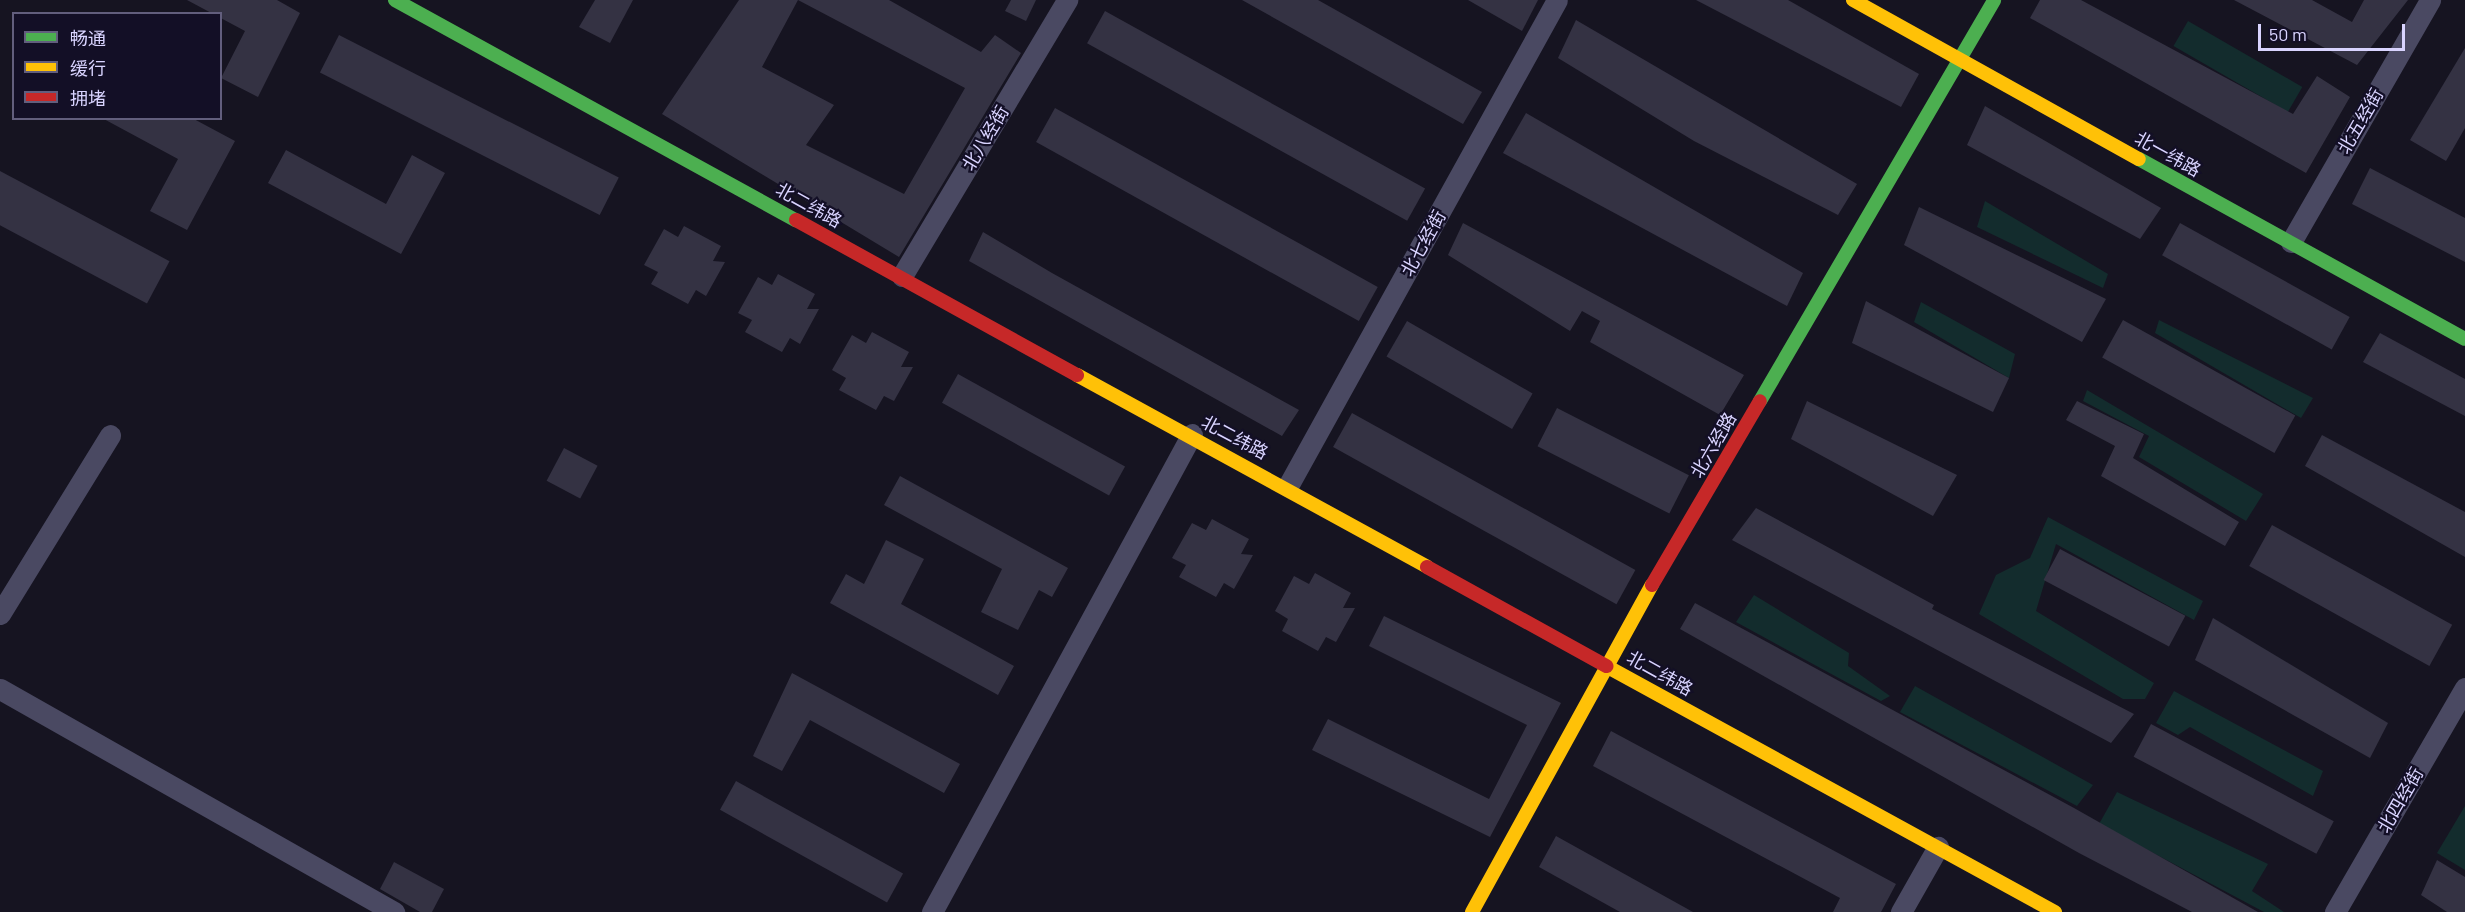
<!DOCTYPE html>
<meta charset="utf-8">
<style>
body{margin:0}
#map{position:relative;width:2465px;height:912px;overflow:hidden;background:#161421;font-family:Barlow,"Noto Sans SC",sans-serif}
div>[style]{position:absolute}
.green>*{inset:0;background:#132c2d;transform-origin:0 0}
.building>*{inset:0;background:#343243;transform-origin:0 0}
.street>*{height:21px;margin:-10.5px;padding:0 10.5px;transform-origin:10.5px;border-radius:10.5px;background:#4a4962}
.fast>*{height:14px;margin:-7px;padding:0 7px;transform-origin:7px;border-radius:7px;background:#4caf50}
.slow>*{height:14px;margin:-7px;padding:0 7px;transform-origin:7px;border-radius:7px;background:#ffc107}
.jam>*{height:14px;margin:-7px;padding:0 7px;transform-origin:7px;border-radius:7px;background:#c62828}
span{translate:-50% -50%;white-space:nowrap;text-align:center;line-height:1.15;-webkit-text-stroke:4.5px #130f26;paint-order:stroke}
.street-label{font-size:18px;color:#d9d4ff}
.legend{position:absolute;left:12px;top:12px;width:210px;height:108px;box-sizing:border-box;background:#130f26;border:2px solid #625e7d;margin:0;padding:8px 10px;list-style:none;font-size:18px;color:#d9d4ff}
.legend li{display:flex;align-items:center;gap:12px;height:30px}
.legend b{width:30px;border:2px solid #625e7d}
.scale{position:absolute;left:2258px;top:24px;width:147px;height:27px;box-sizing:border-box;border:3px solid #d9d4ff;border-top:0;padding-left:8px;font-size:18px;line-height:21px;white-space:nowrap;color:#d9d4ff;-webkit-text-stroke:4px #130f26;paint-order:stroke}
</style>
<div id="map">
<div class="green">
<div style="left:2188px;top:21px;width:132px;height:29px;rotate:30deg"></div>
<div style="clip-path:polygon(1985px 201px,2108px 274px,2103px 288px,1977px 227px)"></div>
<div style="clip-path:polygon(1921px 302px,2015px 354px,2009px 378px,1914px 322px)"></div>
<div style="clip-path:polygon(2159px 320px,2313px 398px,2301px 418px,2155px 333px)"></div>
<div style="clip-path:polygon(2087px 390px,2263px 494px,2246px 521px,2139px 457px,2149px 436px,2083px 401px)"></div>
<div style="clip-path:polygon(2048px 517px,2203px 601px,2194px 620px,2056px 544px,2036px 611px,2154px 683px,2145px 699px,2123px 699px,1979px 614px,1996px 575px,2030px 558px)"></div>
<div style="clip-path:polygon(1754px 595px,1849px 653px,1848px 666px,1890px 696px,1881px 701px,1736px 622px)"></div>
<div style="clip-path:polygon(1915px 686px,2093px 785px,2077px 806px,1900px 712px)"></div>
<div style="clip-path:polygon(2174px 691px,2323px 771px,2313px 796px,2190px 727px,2178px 735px,2156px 723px)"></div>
<div style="clip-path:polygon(2117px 792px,2268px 864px,2252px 891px,2284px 912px,2264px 912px,2099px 824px)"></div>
<div style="clip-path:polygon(2465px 806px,2465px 870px,2437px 853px)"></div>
</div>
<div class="building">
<div style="clip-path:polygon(187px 0,277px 0,300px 13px,258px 97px,221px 78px,245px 31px)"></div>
<div style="clip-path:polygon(595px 0,633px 0,610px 43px,579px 27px)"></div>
<div style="clip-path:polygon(evenodd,739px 0,889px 0,981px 52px,995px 35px,1021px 53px,899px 257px,662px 114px,739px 0,798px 0,965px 88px,904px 194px,806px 145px,834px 105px,762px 67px,798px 0)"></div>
<div style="clip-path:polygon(1011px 0,1036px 0,1026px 21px,1005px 11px)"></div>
<div style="clip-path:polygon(1242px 0,1318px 0,1482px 92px,1463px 124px)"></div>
<div style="clip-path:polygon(1468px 0,1538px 0,1522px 31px)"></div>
<div style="clip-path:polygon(1696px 0,1788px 0,1919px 74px,1901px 107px)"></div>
<div style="clip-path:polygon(2040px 0,2081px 0,2293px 114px,2317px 76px,2350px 97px,2306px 173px,2030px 18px)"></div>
<div style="clip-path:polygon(2234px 0,2312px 0,2352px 22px,2364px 0,2408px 0,2357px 65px)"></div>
<div style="left:1105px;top:11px;width:366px;height:37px;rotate:29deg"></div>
<div style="clip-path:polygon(1576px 20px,1857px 184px,1838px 215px,1694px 141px,1558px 58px)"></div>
<div style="left:339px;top:35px;width:314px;height:42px;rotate:27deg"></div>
<div style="clip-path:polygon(2465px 48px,2465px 128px,2446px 161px,2410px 140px)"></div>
<div style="clip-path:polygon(1985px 106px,2161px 208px,2140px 239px,1967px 145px)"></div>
<div style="left:1055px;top:108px;width:369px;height:39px;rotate:29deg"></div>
<div style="clip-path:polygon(1526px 113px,1803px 273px,1787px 306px,1503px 153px)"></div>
<div style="clip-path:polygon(102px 118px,192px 118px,235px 141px,187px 230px,150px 211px,178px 159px)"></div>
<div style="clip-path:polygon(286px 150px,386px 204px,412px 155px,445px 173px,401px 254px,268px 183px)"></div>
<div style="clip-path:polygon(2370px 168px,2465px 218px,2465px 262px,2352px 204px)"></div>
<div style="left:0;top:171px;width:192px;height:48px;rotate:28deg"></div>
<div style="clip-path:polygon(1919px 207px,2106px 299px,2082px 342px,1904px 245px)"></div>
<div style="clip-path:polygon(1463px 223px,1744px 375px,1720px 415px,1590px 342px,1600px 321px,1582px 311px,1570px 331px,1448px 255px)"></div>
<div style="left:2180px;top:223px;width:194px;height:37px;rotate:29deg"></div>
<div style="clip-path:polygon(684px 226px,721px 246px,713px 261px,725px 262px,706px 296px,696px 290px,688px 304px,651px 284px,658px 272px,644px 265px,664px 229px,678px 237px)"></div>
<div style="clip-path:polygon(983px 232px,1052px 273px,1299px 410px,1282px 436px,969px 261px)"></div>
<div style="clip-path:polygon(778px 274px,815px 294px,807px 309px,819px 309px,800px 344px,790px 338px,782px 352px,745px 332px,752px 320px,738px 313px,758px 277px,772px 285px)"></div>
<div style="clip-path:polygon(1866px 301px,2009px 378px,1993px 412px,1852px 343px)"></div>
<div style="left:2123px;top:320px;width:197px;height:43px;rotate:29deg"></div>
<div style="left:1407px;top:321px;width:145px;height:41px;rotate:30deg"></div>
<div style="clip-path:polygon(872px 332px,909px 352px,901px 367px,913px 367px,894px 401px,884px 396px,876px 410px,839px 390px,846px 378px,832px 370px,852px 335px,866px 343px)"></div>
<div style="clip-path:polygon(2380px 333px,2465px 379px,2465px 416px,2363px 362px)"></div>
<div style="left:958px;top:374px;width:191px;height:33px;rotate:29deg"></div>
<div style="clip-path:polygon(1807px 401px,1957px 475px,1933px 516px,1791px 439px)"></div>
<div style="clip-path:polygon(2077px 401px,2144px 434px,2133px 458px,2239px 522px,2225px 546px,2101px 476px,2115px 446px,2066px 420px)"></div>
<div style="left:1557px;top:408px;width:148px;height:43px;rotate:27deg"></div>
<div style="left:1352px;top:413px;width:324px;height:39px;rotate:29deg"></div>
<div style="clip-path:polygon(2322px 435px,2465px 512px,2465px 557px,2305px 466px)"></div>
<div style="left:564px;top:448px;width:38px;height:37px;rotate:28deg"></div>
<div style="clip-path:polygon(900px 476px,1068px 568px,1052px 597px,1039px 590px,1018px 630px,981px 612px,1002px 569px,884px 505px)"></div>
<div style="clip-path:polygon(1756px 508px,1934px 605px,1932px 609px,2134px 714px,2111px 743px,1732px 540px)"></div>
<div style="clip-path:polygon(1212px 519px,1249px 539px,1241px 554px,1253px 555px,1234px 589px,1224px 583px,1216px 597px,1179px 577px,1186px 565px,1172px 558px,1192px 523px,1206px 530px)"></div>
<div style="left:2272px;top:525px;width:206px;height:47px;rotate:29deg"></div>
<div style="clip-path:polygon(886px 540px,924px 559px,901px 604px,1014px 666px,998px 695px,830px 603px,846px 574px,864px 584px)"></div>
<div style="left:2060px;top:549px;width:142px;height:35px;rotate:28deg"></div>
<div style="clip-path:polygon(1315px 573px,1351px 593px,1343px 608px,1355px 608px,1336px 642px,1326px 637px,1318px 651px,1282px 631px,1288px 619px,1275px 611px,1294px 576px,1309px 584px)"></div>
<div style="clip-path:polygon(1695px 603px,2074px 808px,2258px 912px,2192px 912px,2079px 853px,1680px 629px)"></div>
<div style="clip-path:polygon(1384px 616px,1561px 703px,1490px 837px,1312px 750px,1328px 719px,1489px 799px,1527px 725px,1369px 646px)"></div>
<div style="clip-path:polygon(2213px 618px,2388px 723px,2370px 758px,2195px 660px)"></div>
<div style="clip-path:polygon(792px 673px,960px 764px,944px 793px,810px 720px,782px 771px,753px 756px)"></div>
<div style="left:2151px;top:724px;width:207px;height:37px;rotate:28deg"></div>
<div style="clip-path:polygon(1611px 731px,1896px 884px,1881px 912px,1833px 912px,1840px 898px,1593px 766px)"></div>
<div style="left:736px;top:781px;width:191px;height:33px;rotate:29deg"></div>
<div style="clip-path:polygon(1556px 836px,1693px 912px,1620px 912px,1539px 867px)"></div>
<div style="clip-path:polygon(2437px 860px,2465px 877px,2465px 912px,2447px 912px,2421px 895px)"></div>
<div style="clip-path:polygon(394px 862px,444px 889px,432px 912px,420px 912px,380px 889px)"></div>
</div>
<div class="street">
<div style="left:2291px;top:242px;width:279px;rotate:-60.1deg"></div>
<div style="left:902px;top:276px;width:322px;rotate:-59.1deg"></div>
<div style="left:1288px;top:486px;width:555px;rotate:-61.04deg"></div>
<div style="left:0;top:614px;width:210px;rotate:-58.4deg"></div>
<div style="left:0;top:689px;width:453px;rotate:29.5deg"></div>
<div style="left:932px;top:912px;width:544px;rotate:-61.46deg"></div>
<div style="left:1901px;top:912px;width:75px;rotate:-60.4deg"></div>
<div style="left:2335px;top:912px;width:259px;rotate:-59.9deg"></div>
</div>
<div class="fast">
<div style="left:395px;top:0;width:457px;rotate:28.8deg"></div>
<div style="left:2139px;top:159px;width:372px;rotate:28.9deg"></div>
<div style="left:1760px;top:401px;width:464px;rotate:-59.7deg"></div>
</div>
<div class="slow">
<div style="left:1853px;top:0;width:327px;rotate:29.1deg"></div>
<div style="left:1077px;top:375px;width:399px;rotate:28.7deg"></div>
<div style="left:1606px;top:666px;width:512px;rotate:28.72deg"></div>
<div style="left:1472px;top:912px;width:373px;rotate:-61.2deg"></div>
</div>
<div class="jam">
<div style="left:796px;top:220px;width:321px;rotate:28.9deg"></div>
<div style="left:1427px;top:567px;width:205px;rotate:28.9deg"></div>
<div style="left:1652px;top:585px;width:213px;rotate:-59.6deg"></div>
</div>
<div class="street-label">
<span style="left:2360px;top:121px;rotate:-60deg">北五经街</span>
<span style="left:985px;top:138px;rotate:-59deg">北八经街</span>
<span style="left:2168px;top:154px;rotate:29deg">北一纬路</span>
<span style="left:809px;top:205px;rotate:29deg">北二纬路</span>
<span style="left:1423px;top:243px;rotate:-61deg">北七经街</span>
<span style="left:1235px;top:437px;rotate:28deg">北二纬路</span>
<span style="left:1713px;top:445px;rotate:-60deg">北六经路</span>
<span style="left:1660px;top:673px;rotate:29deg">北二纬路</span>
<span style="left:2400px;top:800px;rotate:-60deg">北四经街</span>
</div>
<ul class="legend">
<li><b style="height:8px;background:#4caf50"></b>畅通</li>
<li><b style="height:8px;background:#ffc107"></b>缓行</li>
<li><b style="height:8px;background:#c62828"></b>拥堵</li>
</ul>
<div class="scale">50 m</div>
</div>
